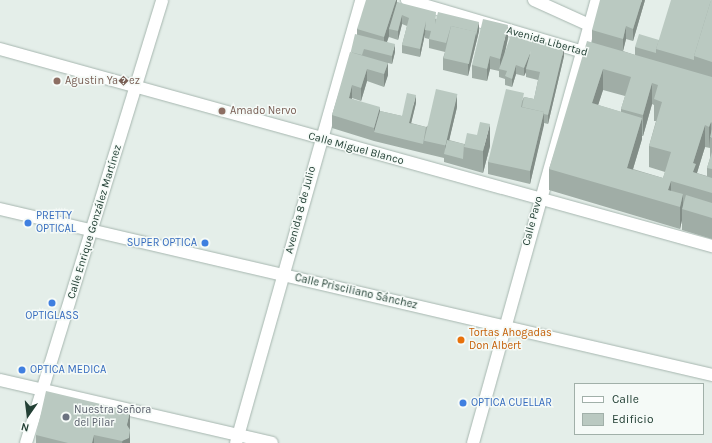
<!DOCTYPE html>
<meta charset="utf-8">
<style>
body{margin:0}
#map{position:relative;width:712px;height:443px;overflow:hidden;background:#e4eee9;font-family:Karla,sans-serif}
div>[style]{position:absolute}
.roads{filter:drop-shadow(0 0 1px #a6b6af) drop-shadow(0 0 1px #a6b6af)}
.minor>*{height:12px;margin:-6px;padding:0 6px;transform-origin:6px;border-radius:6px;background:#fff}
.wall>*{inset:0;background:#a0ada6}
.shaded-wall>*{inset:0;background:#828d87}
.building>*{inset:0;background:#bac9c1;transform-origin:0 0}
.dots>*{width:11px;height:11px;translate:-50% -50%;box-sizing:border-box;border:2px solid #f5faf7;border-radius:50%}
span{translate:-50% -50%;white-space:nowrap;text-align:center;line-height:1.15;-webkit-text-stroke:3px #f5faf7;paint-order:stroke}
.street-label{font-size:11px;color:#234035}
.education-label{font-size:11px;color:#785e54}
.left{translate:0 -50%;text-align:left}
.shop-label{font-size:11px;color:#366cbe}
.right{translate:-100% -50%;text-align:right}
.food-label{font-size:11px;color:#c56008}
.worship-label{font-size:11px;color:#5b616d}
.legend{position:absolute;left:574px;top:383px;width:130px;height:52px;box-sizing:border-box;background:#f5faf7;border:1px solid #a1b0a9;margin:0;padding:5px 7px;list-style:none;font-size:12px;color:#234035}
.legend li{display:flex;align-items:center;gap:8px;height:20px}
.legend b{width:20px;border:1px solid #a1b0a9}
.north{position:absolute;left:8px;top:395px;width:40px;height:40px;-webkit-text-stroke:3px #f5faf7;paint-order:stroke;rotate:194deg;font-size:11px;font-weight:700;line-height:16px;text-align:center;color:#234035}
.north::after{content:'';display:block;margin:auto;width:14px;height:18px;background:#234035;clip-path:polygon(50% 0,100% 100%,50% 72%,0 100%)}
</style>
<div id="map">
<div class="roads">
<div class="minor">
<div style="left:407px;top:0;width:191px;rotate:16.4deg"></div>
<div style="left:534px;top:0;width:60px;rotate:24.4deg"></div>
<div style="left:0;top:49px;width:739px;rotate:15.47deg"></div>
<div style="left:0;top:209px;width:731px;rotate:13.12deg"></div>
<div style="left:0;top:380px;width:279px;rotate:13deg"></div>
<div style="left:26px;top:443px;width:463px;rotate:-72.9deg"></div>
<div style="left:236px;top:443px;width:460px;rotate:-74.2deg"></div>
<div style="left:473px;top:443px;width:460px;rotate:-74.4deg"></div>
</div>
</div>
<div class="wall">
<div style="clip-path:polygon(397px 0,397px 2px,436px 19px,479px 31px,468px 76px,443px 70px,443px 58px,445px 52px,429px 48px,429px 39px,425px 38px,425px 34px,420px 57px,402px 53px,402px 45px,407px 26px,402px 24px,398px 40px,389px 37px,389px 36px,387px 42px,395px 52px,392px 64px,388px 63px,388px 75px,384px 87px,367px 81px,361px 101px,352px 98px,352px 99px,380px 111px,402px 116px,416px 103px,411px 123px,426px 127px,457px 107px,449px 140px,464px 144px,490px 146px,483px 173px,444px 162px,444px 158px,423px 153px,423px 151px,423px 153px,374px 141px,332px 128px,332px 115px,357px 35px,357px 29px)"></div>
<div style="clip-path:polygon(evenodd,645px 0,633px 41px,626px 39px,623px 51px,635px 55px,635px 47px,659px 40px,712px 0,712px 239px,682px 230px,682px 220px,680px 229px,549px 190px,549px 169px,592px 42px,592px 30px,645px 0,603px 90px,625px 96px,621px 109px,621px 112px,598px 105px,603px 90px,645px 0,652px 104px,654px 105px,654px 121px,656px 121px,649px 146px,649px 167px,665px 172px,663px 178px,633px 169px,642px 139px,642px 136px,643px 136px,652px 104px,645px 0,705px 147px,710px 148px,710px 158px,707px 168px,707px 176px,697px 173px,705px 147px)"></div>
<div style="clip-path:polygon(508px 38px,505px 53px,564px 56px,548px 124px,544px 123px,530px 184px,488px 174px,488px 162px,524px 97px,534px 99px,538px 80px,526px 77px,526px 72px,524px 76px,516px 74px,512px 87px,505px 85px,505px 79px,499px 77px,499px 71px,490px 69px,487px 81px,472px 78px,472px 65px)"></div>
<div style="clip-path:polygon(130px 427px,130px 443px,36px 443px,36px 435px)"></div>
</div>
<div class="shaded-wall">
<div style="clip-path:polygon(396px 0,397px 0,397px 9px,389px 29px,389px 36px,384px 50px,384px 37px)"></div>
<div style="clip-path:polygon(642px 0,645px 0,633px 41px,633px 29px)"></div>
<div style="clip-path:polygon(402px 15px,402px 24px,398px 40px,398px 31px)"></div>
<div style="clip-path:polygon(426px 21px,425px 34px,420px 57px,420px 49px)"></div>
<div style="clip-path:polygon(479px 22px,479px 31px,468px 76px,468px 64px,476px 32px)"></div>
<div style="clip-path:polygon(508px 25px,508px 38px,501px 69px,500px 69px,500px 59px)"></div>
<div style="clip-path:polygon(626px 26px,626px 39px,623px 51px,623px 39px)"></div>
<div style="clip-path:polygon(395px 44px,395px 52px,392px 64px,392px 56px)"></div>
<div style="clip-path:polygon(564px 48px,564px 56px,548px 124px,548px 115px)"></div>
<div style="clip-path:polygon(531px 51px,526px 69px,526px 72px,524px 76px,524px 68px)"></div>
<div style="clip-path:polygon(490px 56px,490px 69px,487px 81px,487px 69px)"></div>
<div style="clip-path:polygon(388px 63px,388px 75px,384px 87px,384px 74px)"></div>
<div style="clip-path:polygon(516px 65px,516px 74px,512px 87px,512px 79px)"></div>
<div style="clip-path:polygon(367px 69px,367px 81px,361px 101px,361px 88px)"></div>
<div style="clip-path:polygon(603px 69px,603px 90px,592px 124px,592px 103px)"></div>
<div style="clip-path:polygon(652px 83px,652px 104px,643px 136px,643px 115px)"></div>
<div style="clip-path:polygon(352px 85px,352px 98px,349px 110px,349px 98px)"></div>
<div style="clip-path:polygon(457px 94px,457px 107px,446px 154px,445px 154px,445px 145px)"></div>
<div style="clip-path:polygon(416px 95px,416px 103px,409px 132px,409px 123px)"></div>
<div style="clip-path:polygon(380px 107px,380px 120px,374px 132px,374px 128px)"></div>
<div style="clip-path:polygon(544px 112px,544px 125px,530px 184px,530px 171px)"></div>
<div style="clip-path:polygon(642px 118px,642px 139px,627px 189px,627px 168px)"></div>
<div style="clip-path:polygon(711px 122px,711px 138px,710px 137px,709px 148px,709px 127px)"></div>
<div style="clip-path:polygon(490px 124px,490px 146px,483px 173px,483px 151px)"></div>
<div style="clip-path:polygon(705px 125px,705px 147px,696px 176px,693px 188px,693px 163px)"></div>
<div style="clip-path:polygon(671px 181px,671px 202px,668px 190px)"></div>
<div style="clip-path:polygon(683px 194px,683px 209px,682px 209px,682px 220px,680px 229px,680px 207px)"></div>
<div style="clip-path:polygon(130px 411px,130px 427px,128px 438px,130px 430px,130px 443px,122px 443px)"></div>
<div style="clip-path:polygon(94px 435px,94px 443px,92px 443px)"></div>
</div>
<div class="building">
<div style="clip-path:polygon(366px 0,396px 0,384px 37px,357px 29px)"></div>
<div style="clip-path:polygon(600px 0,642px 0,633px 29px,626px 26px,623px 39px,592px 30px)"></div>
<div style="clip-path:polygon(671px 0,711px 0,694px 56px,694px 60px,656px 49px)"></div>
<div style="clip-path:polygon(711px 0,712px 0,712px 62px,694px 56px)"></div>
<div style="clip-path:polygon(397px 2px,436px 12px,435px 24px,438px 12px,479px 22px,476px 36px,476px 32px,451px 26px,446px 43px,429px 39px,431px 31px,425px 30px,426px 21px,420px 49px,402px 45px,409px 18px,402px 15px,398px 31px,389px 29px)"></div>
<div style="clip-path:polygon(483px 19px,508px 25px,500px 59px,490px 56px,487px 69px,472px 65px)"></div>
<div style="left:451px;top:26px;width:26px;height:33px;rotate:13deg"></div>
<div style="clip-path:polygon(512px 32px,564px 48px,548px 115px,544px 114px,544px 112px,522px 107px,524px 97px,534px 99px,540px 72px,526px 69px,531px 51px,524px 68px,516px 65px,512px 79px,505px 76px,507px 71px,499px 69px)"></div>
<div style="clip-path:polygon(355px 34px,395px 44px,392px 56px,364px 49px,362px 55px,350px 52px,350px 55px)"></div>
<div style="clip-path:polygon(639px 34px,659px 40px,656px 49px,656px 53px,635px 47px)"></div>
<div style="clip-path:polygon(evenodd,587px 41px,712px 77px,712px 123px,711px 122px,709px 127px,705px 125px,693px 163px,696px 164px,693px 172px,712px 178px,712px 193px,671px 181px,668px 190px,683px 194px,680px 207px,549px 169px,587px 41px,603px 69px,631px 77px,621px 109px,643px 115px,652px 83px,658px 85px,654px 99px,662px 102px,649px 146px,671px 152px,663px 178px,627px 168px,642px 118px,592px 103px,603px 69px)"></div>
<div style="clip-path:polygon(350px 52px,388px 63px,384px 74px,367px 69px,361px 88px,352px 85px,349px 98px,380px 107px,374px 128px,332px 115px)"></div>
<div style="left:436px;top:89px;width:22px;height:53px;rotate:13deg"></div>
<div style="clip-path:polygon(506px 89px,524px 93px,521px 107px,544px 112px,530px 171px,488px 162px)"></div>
<div style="clip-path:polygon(407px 93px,416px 95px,409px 123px,426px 127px,423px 144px,374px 132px,380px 111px,402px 116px)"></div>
<div style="clip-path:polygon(480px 122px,490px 124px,483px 151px,464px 147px,467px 133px,477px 135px)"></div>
<div style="clip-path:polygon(712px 129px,712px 138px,710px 137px)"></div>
<div style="clip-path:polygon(447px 140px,464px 144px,463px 159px,444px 154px)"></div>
<div style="clip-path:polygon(712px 152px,712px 169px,707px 168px)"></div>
<div style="clip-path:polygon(686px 195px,712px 203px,712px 218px,682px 209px)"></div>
<div style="clip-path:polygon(46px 391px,130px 411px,127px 425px,130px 430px,129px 438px,122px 441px,94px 435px,92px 443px,68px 443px,36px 435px)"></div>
</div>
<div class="dots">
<div style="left:57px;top:81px;background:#8d6e63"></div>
<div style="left:222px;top:111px;background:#8d6e63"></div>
<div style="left:28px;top:223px;background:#3f7fe0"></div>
<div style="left:205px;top:243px;background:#3f7fe0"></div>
<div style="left:52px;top:303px;background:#3f7fe0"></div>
<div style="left:461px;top:340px;background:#e8710a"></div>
<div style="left:22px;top:370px;background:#3f7fe0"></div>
<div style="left:463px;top:403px;background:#3f7fe0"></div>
<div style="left:66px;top:417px;background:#6b7280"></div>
</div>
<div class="street-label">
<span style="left:547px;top:42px;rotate:16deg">Avenida Libertad</span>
<span style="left:356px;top:149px;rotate:15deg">Calle Miguel Blanco</span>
<span style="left:301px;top:210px;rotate:-75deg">Avenida 8 de Julio</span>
<span style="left:533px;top:221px;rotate:-75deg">Calle Pavo</span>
<span style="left:95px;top:222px;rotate:-73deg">Calle Enrique González Martínez</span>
<span style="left:356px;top:292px;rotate:13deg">Calle Prisciliano Sánchez</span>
</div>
<div class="education-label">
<span class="left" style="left:65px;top:81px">Agustin Ya�ez</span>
<span class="left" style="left:230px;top:111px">Amado Nervo</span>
</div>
<div class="shop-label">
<span class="left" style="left:36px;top:223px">PRETTY<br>OPTICAL</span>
<span class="right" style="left:197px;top:243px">SUPER OPTICA</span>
<span style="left:52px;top:316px">OPTIGLASS</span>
<span class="left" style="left:30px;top:370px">OPTICA MEDICA</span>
<span class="left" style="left:471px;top:403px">OPTICA CUELLAR</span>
</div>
<div class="food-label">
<span class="left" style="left:469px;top:340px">Tortas Ahogadas<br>Don Albert</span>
</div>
<div class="worship-label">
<span class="left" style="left:74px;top:417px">Nuestra Señora<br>del Pilar</span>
</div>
<ul class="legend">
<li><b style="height:5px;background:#fff"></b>Calle</li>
<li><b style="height:11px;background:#bac9c1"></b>Edificio</li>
</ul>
<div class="north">N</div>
</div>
